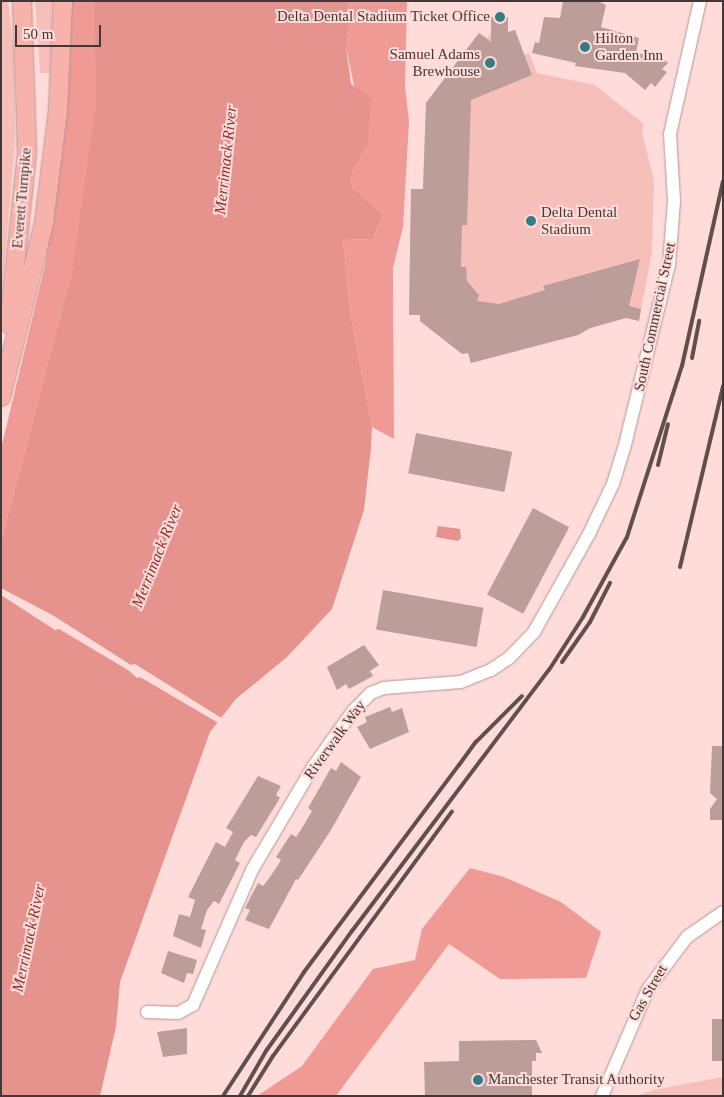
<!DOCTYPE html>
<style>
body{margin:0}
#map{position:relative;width:724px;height:1097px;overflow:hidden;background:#ffdcd9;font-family:Georgia,serif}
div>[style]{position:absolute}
.green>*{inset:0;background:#f7bfba}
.forest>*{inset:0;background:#ef9a94}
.water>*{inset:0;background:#e7938d}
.pier>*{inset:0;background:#ffdcd9}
.building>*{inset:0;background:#bd9d9a;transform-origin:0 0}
.roads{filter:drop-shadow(0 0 1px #b69693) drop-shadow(0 0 1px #b69693)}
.minor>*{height:12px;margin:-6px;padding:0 6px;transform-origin:6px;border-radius:6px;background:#fff}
.highway>*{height:18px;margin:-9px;padding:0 9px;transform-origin:9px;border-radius:9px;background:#f7b2ac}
.rail>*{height:4px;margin:-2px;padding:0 2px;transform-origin:2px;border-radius:2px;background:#604f4d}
.dots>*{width:14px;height:14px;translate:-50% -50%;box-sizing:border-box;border:2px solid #ffdcd9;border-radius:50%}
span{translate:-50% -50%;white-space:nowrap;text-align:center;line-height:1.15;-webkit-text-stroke:4px #ffdcd9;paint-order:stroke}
.poi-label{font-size:15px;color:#453736}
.right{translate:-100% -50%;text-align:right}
.left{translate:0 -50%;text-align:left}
.street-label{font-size:15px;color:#453736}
.water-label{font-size:16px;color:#912f2e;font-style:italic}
.frame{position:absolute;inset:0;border:2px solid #453736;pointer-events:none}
.scale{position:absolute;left:15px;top:25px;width:86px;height:22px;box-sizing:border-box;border:2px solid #453736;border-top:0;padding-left:6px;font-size:15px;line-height:18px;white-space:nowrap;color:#453736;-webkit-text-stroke:4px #ffdcd9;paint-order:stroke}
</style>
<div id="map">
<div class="green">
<div style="clip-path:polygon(1px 1px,8px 1px,14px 53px,15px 145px,1px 302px)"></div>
<div style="clip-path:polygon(35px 1px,53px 1px,50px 73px,40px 73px)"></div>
<div style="clip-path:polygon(491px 17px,508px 17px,508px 32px,515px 30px,524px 55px,529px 53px,537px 73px,595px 85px,644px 124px,642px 132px,654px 181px,652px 252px,639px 321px,626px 318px,591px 328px,578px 335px,471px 363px,468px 353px,462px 354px,420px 321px,420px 315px,409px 315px,411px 189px,423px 189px,426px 103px,479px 33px,487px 38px,491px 33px)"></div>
<div style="clip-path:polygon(723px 1077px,723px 1096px,637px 1096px,653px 1090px)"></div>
</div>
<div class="forest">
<div style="clip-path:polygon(72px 1px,94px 1px,95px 13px,96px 102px,87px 180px,72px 271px,1px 542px,1px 449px,45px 265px,64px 136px)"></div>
<div style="clip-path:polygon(348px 1px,407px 1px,405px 86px,409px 121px,403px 227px,393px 268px,394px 439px,372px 427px,351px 317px,343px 240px,373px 239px,383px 215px,352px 187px,351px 174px,367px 147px,346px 47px,351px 18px)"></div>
<div style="clip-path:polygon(470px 868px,504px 877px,561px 902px,601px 932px,586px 978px,500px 979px,449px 944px,336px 1096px,257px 1096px,302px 1066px,373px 969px,415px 960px,422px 929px)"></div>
</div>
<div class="water">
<div style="clip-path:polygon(94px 1px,348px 1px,351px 18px,346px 47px,351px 84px,372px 99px,367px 147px,351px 174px,352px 187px,383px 215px,373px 239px,343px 240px,351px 317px,372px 427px,371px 448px,364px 510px,332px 609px,287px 657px,236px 699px,210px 732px,120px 982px,116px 1027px,100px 1096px,1px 1096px,1px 542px,72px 271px,96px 102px)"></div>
<div style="clip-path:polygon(438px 526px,460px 529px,461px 538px,458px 541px,436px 537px)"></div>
</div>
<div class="pier">
<div style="clip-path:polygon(1px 588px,54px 616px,131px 665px,135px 664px,223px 719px,220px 724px,140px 677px,137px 678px,128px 670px,59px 629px,55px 630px,1px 595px)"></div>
</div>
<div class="building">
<div style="clip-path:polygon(563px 1px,598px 1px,606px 5px,601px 27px,639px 38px,636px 53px,650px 55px,654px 51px,668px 63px,662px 69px,667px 72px,655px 87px,651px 83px,645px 90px,625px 73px,575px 66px,576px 63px,532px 53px,535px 42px,539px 43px,544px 17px,560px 18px)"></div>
<div style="clip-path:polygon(491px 17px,508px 17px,508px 32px,515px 30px,532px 75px,471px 100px,467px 225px,462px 225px,461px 267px,466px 267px,467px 281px,479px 295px,477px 301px,499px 304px,545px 290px,543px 286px,640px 259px,629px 306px,641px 309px,639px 321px,626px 318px,590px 328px,578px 335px,471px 363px,468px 353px,462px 354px,420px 321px,420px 315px,409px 315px,411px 189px,423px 189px,426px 103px,479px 33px,491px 42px)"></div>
<div style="left:416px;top:433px;width:98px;height:41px;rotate:11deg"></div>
<div style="left:533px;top:508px;width:41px;height:98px;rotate:28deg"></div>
<div style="left:383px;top:590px;width:102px;height:40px;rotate:10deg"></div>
<div style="clip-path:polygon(364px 645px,379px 665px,370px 671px,373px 676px,349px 689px,346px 684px,337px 690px,327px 667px)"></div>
<div style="clip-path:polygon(390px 707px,392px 712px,402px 708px,409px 732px,370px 749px,357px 727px,367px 722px,365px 717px)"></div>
<div style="clip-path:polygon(712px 746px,723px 746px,723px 820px,710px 820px,710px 809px,717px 799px,710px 793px)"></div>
<div style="clip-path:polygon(341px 762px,361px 777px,331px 830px,298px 880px,296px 879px,269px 929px,245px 920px,250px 910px,245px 908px,258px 883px,263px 886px,270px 877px,281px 860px,276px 857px,291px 834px,296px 837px,302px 828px,312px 811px,308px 808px,331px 768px,336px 771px)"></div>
<div style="clip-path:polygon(258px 776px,281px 786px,276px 795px,280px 798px,256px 837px,251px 835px,244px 842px,235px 860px,240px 863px,219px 904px,214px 901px,207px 910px,201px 929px,206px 930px,201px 948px,173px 936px,179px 914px,190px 917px,195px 900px,188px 897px,216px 842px,225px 847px,233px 832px,226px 828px)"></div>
<div style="clip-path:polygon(168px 951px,197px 960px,193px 974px,187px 973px,184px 983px,161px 973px)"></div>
<div style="left:712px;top:1019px;width:11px;height:42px"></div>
<div style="clip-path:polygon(187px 1028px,187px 1054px,163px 1057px,157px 1032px)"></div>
<div style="clip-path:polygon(536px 1040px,542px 1053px,536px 1053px,536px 1061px,532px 1061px,532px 1096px,425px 1096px,424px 1062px,459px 1061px,459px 1041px)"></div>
</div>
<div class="roads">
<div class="minor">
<div style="left:147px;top:1012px;width:31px;rotate:2deg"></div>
<div style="left:178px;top:1013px;width:17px;rotate:-28deg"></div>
<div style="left:193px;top:1005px;width:147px;rotate:-66.4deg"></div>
<div style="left:252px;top:870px;width:120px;rotate:-59.4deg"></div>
<div style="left:313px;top:767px;width:69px;rotate:-54.5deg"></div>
<div style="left:353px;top:711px;width:25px;rotate:-45deg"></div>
<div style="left:371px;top:693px;width:14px;rotate:-21deg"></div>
<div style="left:384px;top:688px;width:77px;rotate:-4.5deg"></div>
<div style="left:461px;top:682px;width:32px;rotate:-22deg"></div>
<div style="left:491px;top:670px;width:22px;rotate:-34deg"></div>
<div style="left:509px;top:658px;width:36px;rotate:-46deg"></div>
<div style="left:534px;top:632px;width:112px;rotate:-60.7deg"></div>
<div style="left:589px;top:534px;width:55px;rotate:-64.4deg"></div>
<div style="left:613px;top:484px;width:37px;rotate:-73deg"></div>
<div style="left:624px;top:449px;width:189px;rotate:-76.3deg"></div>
<div style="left:669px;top:265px;width:64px;rotate:-85.5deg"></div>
<div style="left:674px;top:201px;width:67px;rotate:-93.4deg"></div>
<div style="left:670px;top:134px;width:136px;rotate:-77.3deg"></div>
<div style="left:602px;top:1096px;width:116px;rotate:-66.7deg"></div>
<div style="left:648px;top:989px;width:65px;rotate:-53.1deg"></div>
<div style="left:687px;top:937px;width:44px;rotate:-34.8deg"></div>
</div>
<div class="highway">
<div style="left:9px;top:324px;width:173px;rotate:-84deg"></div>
<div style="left:27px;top:152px;width:151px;rotate:-91.9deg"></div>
<div style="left:1px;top:397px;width:179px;rotate:-76.1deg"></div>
<div style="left:44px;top:223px;width:113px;rotate:-82.9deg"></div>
<div style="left:58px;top:111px;width:110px;rotate:-87.4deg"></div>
</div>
</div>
<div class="rail">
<div style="left:692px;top:358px;width:38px;rotate:-79deg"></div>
<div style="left:658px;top:465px;width:42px;rotate:-76.3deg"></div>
<div style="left:680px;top:567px;width:186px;rotate:-76.6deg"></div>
<div style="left:562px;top:662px;width:49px;rotate:-55deg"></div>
<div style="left:590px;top:622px;width:44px;rotate:-62.9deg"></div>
<div style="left:223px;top:1096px;width:148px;rotate:-56.8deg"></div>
<div style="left:304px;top:972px;width:259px;rotate:-53.2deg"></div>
<div style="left:459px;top:765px;width:29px;rotate:-54deg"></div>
<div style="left:476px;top:742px;width:65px;rotate:-45deg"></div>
<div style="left:240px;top:1096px;width:52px;rotate:-60deg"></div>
<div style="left:266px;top:1051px;width:148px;rotate:-54.4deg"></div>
<div style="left:352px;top:931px;width:327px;rotate:-53deg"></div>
<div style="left:549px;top:670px;width:63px;rotate:-57.3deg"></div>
<div style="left:583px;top:617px;width:91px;rotate:-61.2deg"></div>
<div style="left:627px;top:537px;width:180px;rotate:-72.2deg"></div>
<div style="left:682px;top:366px;width:189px;rotate:-77.5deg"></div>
<div style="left:248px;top:1096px;width:47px;rotate:-58deg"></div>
<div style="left:273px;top:1056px;width:303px;rotate:-53.8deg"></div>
</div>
<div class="dots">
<div style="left:500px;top:17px;background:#337c83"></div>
<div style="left:585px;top:47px;background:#337c83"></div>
<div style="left:490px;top:63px;background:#337c83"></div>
<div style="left:531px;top:221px;background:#337c83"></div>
<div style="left:478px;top:1080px;background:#337c83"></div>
</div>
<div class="poi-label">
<span class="right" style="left:490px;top:17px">Delta Dental Stadium Ticket Office</span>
<span class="left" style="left:595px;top:47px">Hilton<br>Garden Inn</span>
<span class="right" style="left:480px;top:63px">Samuel Adams<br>Brewhouse</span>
<span class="left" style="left:541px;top:221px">Delta Dental<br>Stadium</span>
<span class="left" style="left:488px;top:1080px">Manchester Transit Authority</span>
</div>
<div class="street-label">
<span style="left:22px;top:198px;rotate:-85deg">Everett Turnpike</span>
<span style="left:655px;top:317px;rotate:-78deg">South Commercial Street</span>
<span style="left:335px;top:740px;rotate:-54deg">Riverwalk Way</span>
<span style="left:648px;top:993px;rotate:-60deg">Gas Street</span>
</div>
<div class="water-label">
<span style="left:226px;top:160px;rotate:-84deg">Merrimack River</span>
<span style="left:157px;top:556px;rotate:-68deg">Merrimack River</span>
<span style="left:29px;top:938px;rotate:-78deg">Merrimack River</span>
</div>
<div class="frame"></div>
<div class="scale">50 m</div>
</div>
